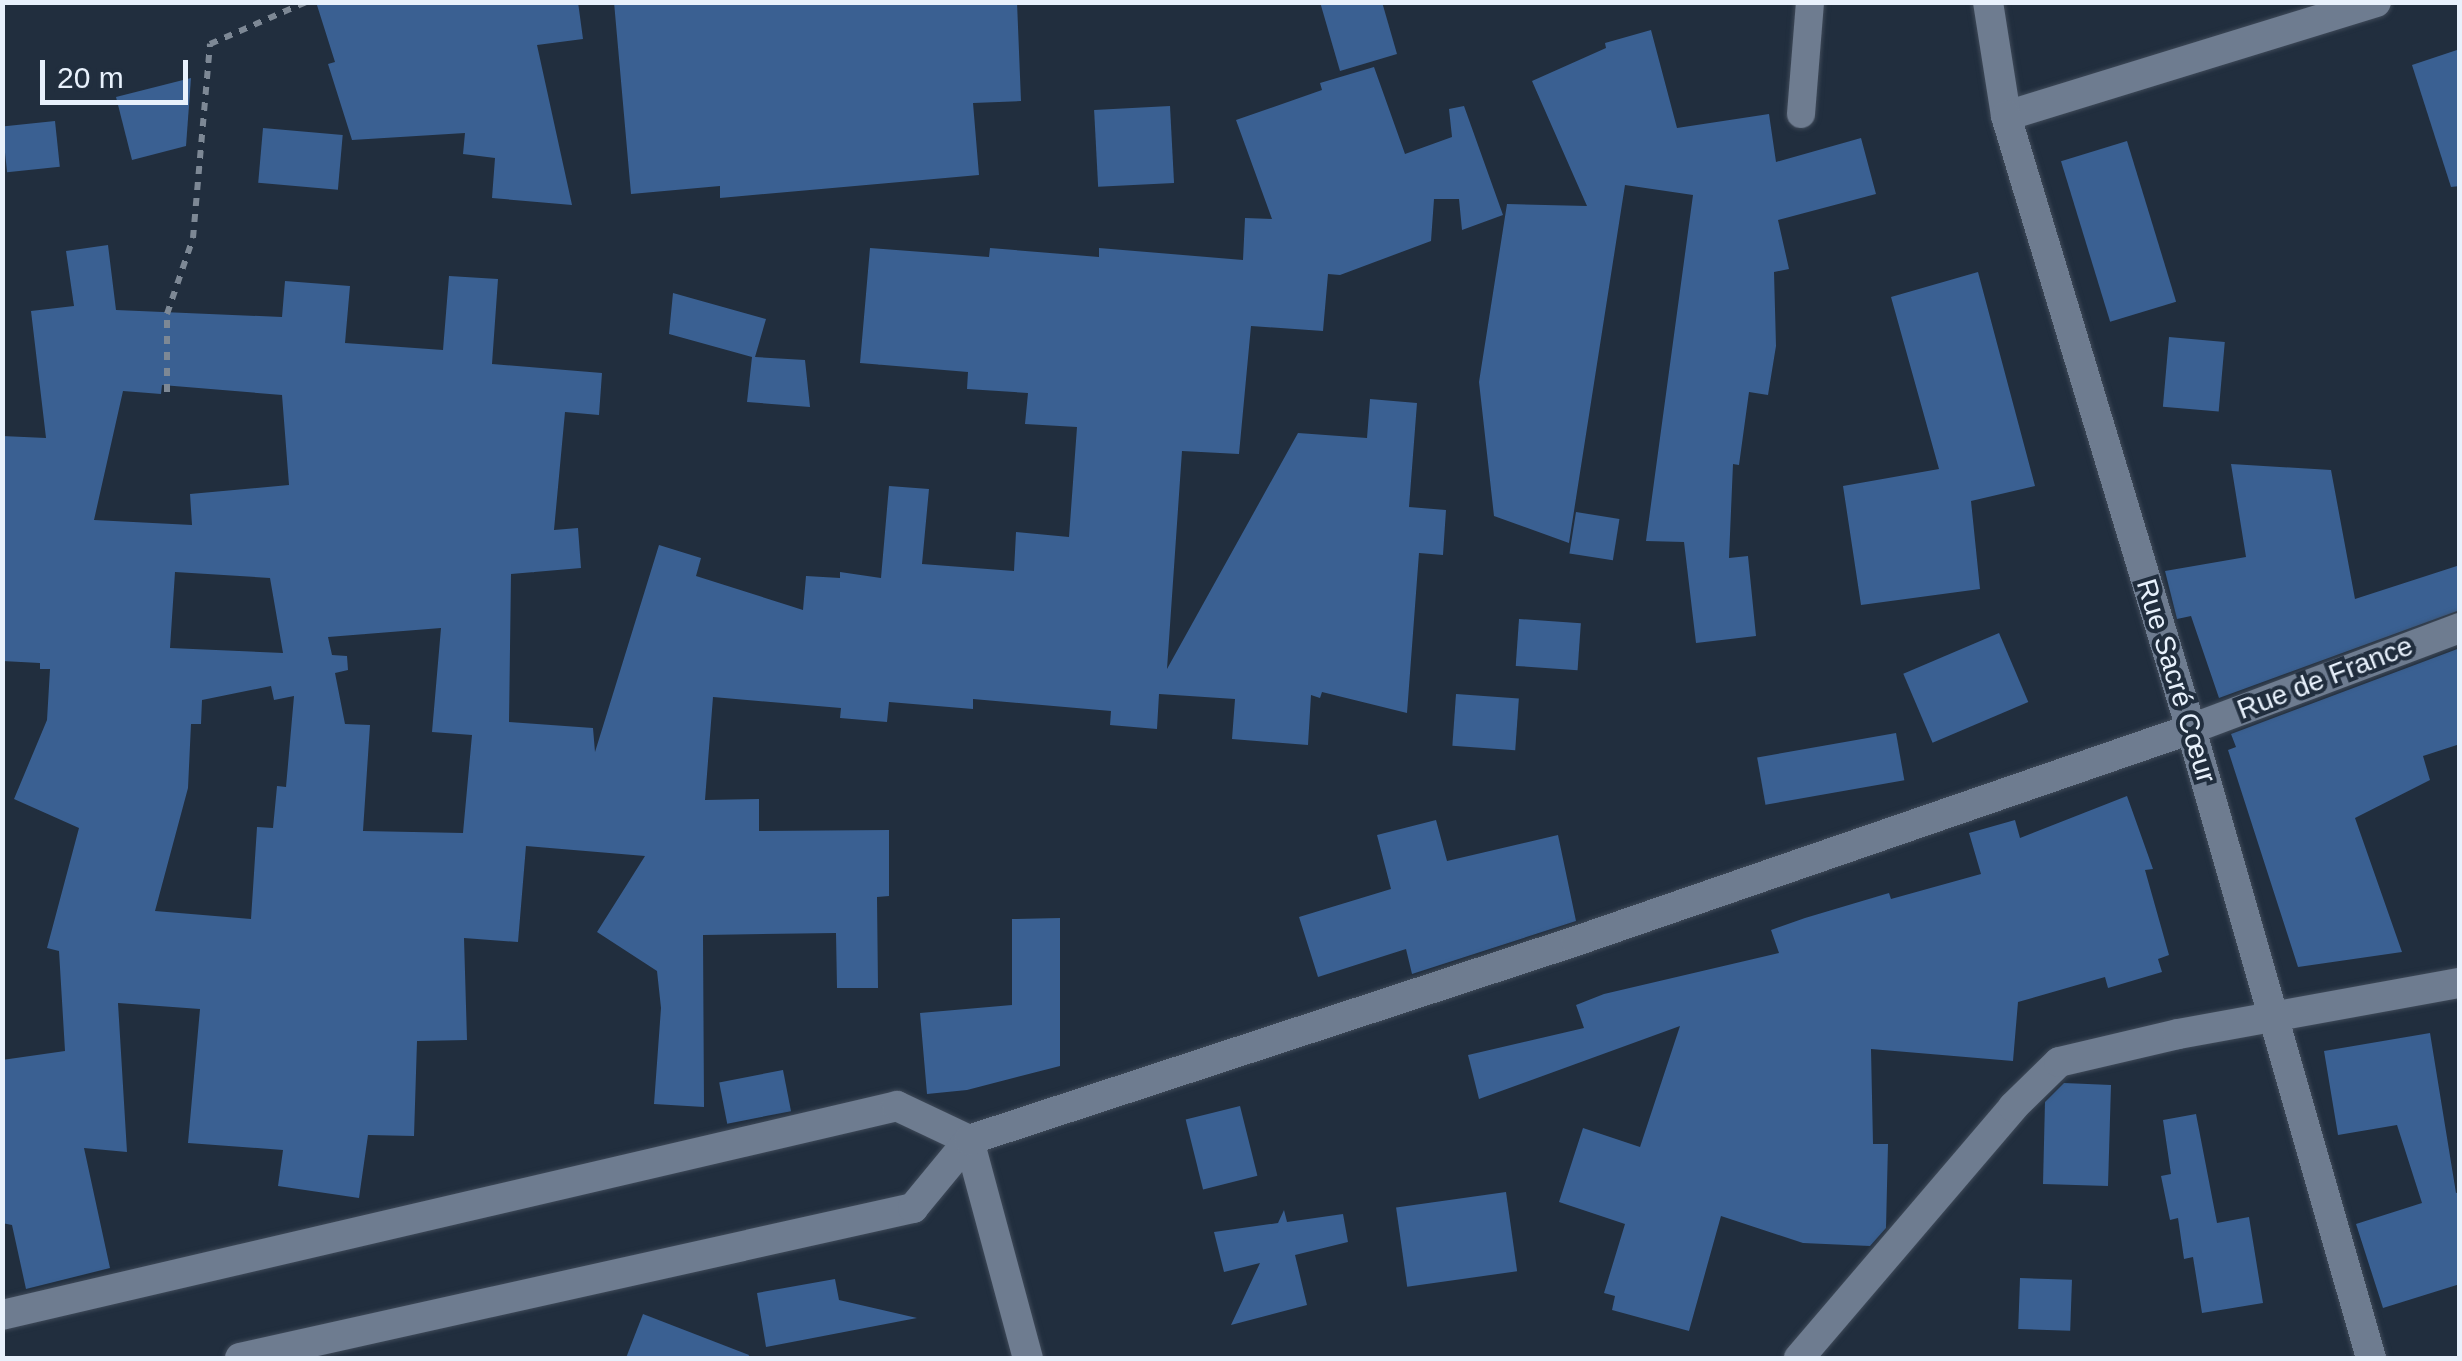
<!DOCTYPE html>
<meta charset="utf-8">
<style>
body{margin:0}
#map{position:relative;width:2462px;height:1361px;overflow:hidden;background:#212e3e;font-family:Helvetica,sans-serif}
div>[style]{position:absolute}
.building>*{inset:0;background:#3a6092;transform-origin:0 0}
.path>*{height:6px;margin-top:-3px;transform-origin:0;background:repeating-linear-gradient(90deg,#7d8895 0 8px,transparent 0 16px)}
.roads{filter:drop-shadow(0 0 2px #3f4a59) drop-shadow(0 0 2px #3f4a59)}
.lane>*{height:28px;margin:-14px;padding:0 14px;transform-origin:14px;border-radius:14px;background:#6e7c90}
.street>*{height:30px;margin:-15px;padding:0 15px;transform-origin:15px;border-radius:15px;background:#6e7c90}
.secondary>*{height:30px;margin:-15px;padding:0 15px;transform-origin:15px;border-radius:15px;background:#6e7c90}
span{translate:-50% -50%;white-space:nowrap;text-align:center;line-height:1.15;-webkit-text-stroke:8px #212e3e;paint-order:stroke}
.street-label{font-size:28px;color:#e8f1fc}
.frame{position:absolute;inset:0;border:5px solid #e8f1fc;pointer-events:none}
.scale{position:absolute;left:40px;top:60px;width:148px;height:45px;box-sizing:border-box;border:5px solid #e8f1fc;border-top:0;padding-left:12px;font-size:30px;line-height:35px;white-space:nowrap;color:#e8f1fc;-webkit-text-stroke:8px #212e3e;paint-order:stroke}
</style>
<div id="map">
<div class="building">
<div style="clip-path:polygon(316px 2px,578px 2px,583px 39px,537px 45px,572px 205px,492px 198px,495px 158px,463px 154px,465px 133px,352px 140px,328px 64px,335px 62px)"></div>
<div style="clip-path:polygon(614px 2px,1017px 2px,1021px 101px,973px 103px,979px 175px,720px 198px,720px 186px,631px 194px)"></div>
<div style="clip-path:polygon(1320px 2px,1382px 2px,1397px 54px,1340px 71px)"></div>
<div style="clip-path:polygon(1651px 30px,1677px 128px,1769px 114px,1776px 162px,1861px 138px,1876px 194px,1778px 220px,1789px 269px,1774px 272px,1776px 346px,1768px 395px,1749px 392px,1739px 465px,1733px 464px,1729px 558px,1748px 556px,1756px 636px,1696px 643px,1684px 542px,1646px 541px,1693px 195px,1625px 185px,1569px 543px,1494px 516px,1479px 382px,1507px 204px,1587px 206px,1532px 81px,1606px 48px,1605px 43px)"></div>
<div style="clip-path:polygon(2460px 49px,2460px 186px,2451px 187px,2412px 65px)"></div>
<div style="clip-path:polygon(evenodd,1374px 67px,1405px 154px,1452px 137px,1449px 109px,1464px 106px,1503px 215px,1462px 230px,1459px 199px,1434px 199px,1431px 241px,1340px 275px,1328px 274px,1323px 331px,1251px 326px,1239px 454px,1182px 451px,1167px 669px,1298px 433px,1367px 438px,1370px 399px,1417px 403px,1409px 507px,1446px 510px,1443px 555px,1419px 553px,1407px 713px,1322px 692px,1320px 698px,1311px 695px,1308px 745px,1232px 739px,1235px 699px,1159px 694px,1157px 729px,1110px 725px,1111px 711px,973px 699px,973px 709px,889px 702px,887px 722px,840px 718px,841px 708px,713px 697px,705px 800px,759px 799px,759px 831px,889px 830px,889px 896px,877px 897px,878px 988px,837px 988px,836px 933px,703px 935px,704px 1107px,654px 1104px,661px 1008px,657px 971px,597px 932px,645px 856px,526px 846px,518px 942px,464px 938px,467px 1040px,417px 1041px,414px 1136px,368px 1135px,359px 1198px,278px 1186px,283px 1150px,188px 1143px,200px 1009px,118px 1003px,127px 1152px,84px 1148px,110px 1268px,26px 1289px,12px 1225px,2px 1223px,2px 1060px,65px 1051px,59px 951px,47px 948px,79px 828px,14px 799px,47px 720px,50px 669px,40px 669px,40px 663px,2px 661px,2px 436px,46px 438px,31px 311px,74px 306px,66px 251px,108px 245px,116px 310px,282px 317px,285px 281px,350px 286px,345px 343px,443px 350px,449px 276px,498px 279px,492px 364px,602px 373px,599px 415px,565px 412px,554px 530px,578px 528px,581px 568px,511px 574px,509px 722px,593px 728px,595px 752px,659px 545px,701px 558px,696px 576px,803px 610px,806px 576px,840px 578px,840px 572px,881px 578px,889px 486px,929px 489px,922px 564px,1014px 571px,1016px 532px,1069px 537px,1077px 427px,1025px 424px,1028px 393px,967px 389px,968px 372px,860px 363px,870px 248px,989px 257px,990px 248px,1099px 257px,1099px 248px,1243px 260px,1245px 218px,1272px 219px,1236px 120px,1322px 90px,1320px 83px,1374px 67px,162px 385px,282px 395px,289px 485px,190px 494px,192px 525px,94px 520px,123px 391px,161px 394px,162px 385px,1374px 67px,175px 572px,270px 578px,283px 653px,170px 648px,175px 572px,1374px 67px,441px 628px,432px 732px,472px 735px,463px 833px,363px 831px,370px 725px,345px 724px,335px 673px,348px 670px,347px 656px,332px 655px,328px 637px,441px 628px,1374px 67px,271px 686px,274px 700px,294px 696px,286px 787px,277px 786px,273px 828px,257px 827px,251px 919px,155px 911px,188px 788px,191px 724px,201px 724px,202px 700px,271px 686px)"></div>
<div style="clip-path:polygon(191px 78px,186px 146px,132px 160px,116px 97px)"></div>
<div style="left:1170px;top:106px;width:77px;height:76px;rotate:87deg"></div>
<div style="left:55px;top:121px;width:46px;height:53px;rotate:84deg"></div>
<div style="left:263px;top:128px;width:80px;height:55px;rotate:5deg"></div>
<div style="left:2127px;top:141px;width:168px;height:69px;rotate:73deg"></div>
<div style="clip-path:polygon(1978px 272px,2035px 486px,1971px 501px,1980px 589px,1861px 605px,1843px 486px,1939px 469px,1891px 297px)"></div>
<div style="clip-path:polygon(673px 293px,766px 319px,755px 357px,805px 360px,810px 407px,747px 402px,752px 357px,669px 334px)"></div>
<div style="left:2169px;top:337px;width:56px;height:70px;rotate:5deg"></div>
<div style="clip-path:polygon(2231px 464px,2331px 470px,2355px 599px,2460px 565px,2460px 610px,2219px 698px,2191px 616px,2177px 619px,2165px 571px,2246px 557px)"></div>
<div style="left:1576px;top:512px;width:44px;height:42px;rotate:9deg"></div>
<div style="left:1519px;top:619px;width:62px;height:47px;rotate:4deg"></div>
<div style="left:1999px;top:633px;width:75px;height:104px;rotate:67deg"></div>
<div style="clip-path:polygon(2460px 648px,2460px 744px,2423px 756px,2430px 780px,2355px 818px,2402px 952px,2298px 967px,2228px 750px,2236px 747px,2231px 734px)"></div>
<div style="left:1456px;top:694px;width:63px;height:52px;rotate:4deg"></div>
<div style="left:1896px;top:733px;width:48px;height:141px;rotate:80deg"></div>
<div style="clip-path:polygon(2127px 796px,2153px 869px,2145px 870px,2169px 955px,2158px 959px,2162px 972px,2108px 988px,2105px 977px,2018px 1002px,2013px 1061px,1871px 1049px,1873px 1144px,1888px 1144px,1886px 1228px,1870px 1246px,1803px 1243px,1721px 1216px,1689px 1331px,1612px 1310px,1615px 1296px,1604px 1293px,1625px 1224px,1559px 1202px,1583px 1128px,1640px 1147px,1680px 1026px,1479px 1099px,1468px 1055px,1584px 1028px,1576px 1005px,1604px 994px,1779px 953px,1771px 930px,1805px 918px,1889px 893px,1891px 899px,1981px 874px,1969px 833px,2015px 820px,2020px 838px)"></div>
<div style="clip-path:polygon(1436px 820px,1447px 861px,1558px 835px,1576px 921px,1412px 974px,1406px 949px,1318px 977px,1299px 917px,1391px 889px,1377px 835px)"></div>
<div style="clip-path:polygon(1060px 918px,1060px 1066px,967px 1090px,927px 1094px,920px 1013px,1012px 1005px,1012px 919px)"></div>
<div style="clip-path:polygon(2430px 1033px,2456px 1193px,2460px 1192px,2460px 1284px,2383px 1308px,2356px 1224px,2422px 1203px,2397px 1125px,2338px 1135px,2324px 1051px)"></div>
<div style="left:783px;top:1070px;width:42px;height:65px;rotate:79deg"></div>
<div style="clip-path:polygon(2064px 1083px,2111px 1085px,2108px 1186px,2043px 1184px,2045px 1102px)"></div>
<div style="left:1240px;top:1106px;width:72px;height:56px;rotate:76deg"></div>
<div style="clip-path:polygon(2196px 1114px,2217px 1223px,2249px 1217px,2263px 1303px,2202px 1313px,2193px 1257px,2184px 1259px,2178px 1218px,2170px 1220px,2161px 1176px,2171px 1174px,2163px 1120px)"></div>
<div style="left:1506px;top:1192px;width:80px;height:111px;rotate:82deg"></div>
<div style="clip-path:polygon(1284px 1210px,1287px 1222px,1343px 1214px,1348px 1242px,1295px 1255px,1307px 1305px,1231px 1325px,1260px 1263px,1224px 1272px,1214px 1232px,1278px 1223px)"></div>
<div style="left:2020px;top:1278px;width:52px;height:51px;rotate:2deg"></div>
<div style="clip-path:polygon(835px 1279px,839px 1300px,917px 1318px,766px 1347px,757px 1293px)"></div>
<div style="clip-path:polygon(643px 1314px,749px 1355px,748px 1358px,626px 1358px)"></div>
</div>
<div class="path">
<div style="left:167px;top:392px;width:78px;rotate:-90deg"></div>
<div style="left:167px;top:314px;width:80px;rotate:-71.1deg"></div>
<div style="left:193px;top:238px;width:195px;rotate:-85deg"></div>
<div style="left:210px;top:44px;width:105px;rotate:-23.6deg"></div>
</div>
<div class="roads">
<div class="lane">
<div style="left:1801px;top:114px;width:112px;rotate:-85.4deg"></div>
</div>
<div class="street">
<div style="left:2006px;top:116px;width:387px;rotate:-17.1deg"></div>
<div style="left:2191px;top:729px;width:287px;rotate:-20.6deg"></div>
<div style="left:1799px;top:1358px;width:330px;rotate:-49.5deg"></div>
<div style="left:2013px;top:1107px;width:64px;rotate:-44.4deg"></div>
<div style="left:2059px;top:1062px;width:122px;rotate:-13.2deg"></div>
<div style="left:2178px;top:1034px;width:287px;rotate:-10.3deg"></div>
</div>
<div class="secondary">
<div style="left:1988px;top:2px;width:115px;rotate:81deg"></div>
<div style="left:2006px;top:116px;width:640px;rotate:73.21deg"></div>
<div style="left:2191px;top:729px;width:654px;rotate:74.03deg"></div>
<div style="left:2px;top:1315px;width:919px;rotate:-13.14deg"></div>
<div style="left:897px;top:1106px;width:80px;rotate:25.3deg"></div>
<div style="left:969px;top:1140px;width:226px;rotate:74.9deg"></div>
<div style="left:240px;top:1358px;width:690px;rotate:-12.56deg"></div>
<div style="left:913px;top:1208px;width:88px;rotate:-50.5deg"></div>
<div style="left:969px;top:1140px;width:639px;rotate:-18.15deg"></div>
<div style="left:1576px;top:941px;width:651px;rotate:-19.02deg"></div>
</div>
</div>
<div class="street-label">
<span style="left:2325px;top:678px;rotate:-21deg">Rue de France</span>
<span style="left:2176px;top:681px;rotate:73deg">Rue Sacré Cœur</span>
</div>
<div class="frame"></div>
<div class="scale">20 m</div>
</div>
